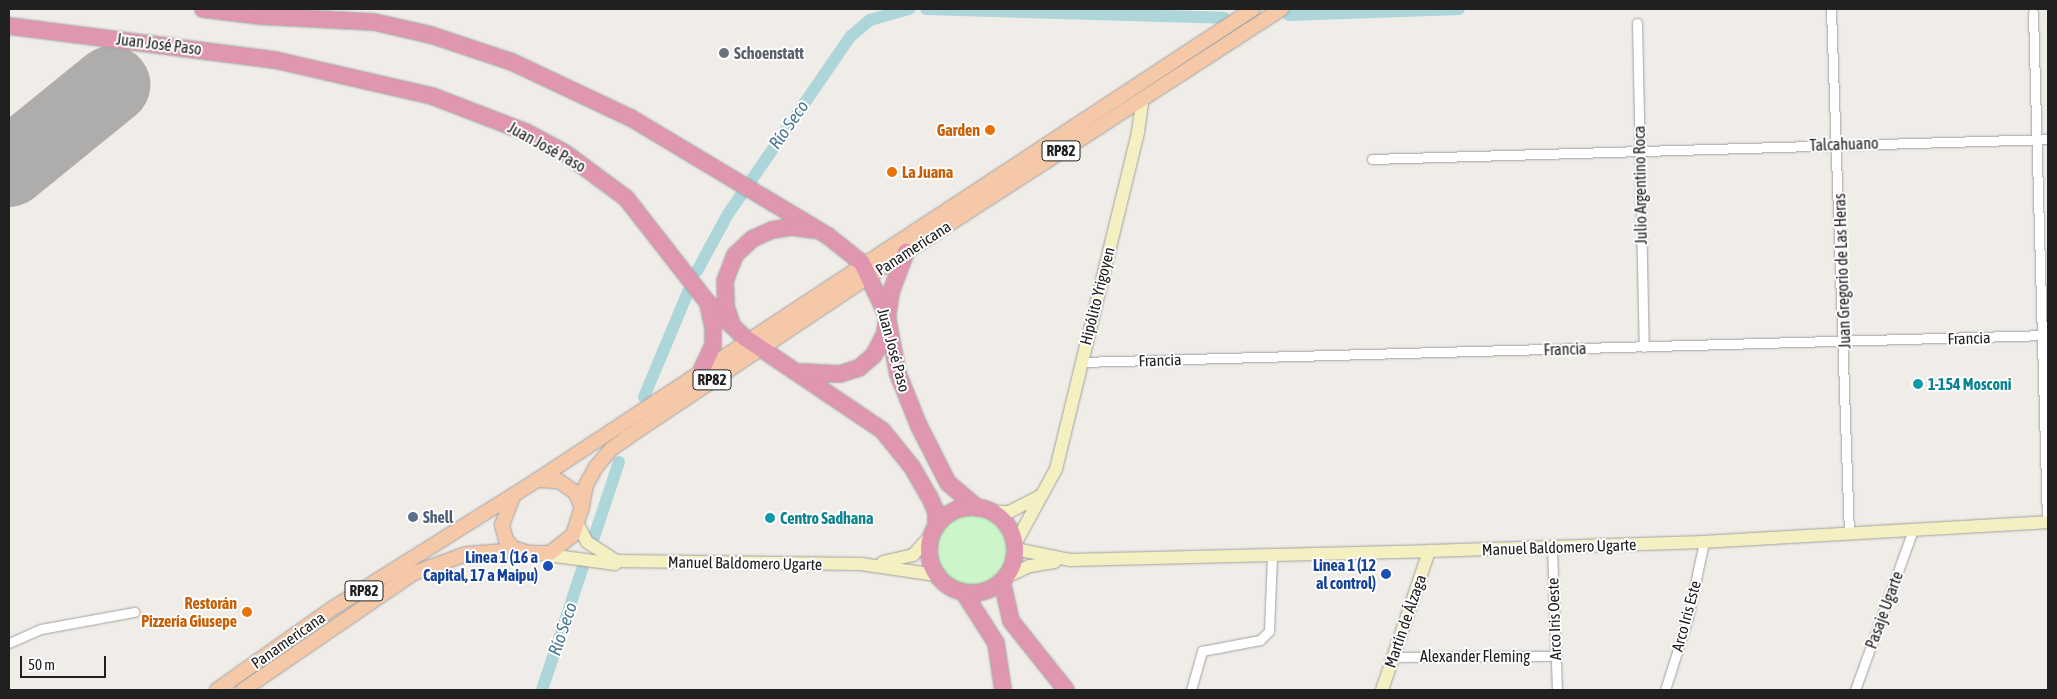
<!DOCTYPE html>
<meta charset="utf-8">
<style>
body{margin:0}
#map{position:relative;width:2057px;height:699px;overflow:hidden;background:#f0ece8;font-family:"Asap Condensed",sans-serif}
div>[style]{position:absolute}
.park>*{inset:0;background:#ccf5c9}
.round{border-radius:50%}
.canal>*{height:12px;margin:-6px;padding:0 6px;transform-origin:6px;border-radius:6px;background:#acd6da}
.runway>*{height:78px;margin:-39px;padding:0 39px;transform-origin:39px;border-radius:39px;background:#afadab}
.roads{filter:drop-shadow(0 0 1px #a1a1a1) drop-shadow(0 0 1px #a1a1a1)}
.street>*{height:9px;margin:-4.5px;padding:0 4.5px;transform-origin:4.5px;border-radius:4.5px;background:#fff}
.secondary>*{height:12px;margin:-6px;padding:0 6px;transform-origin:6px;border-radius:6px;background:#f5f0c1}
.primary>*{height:14px;margin:-7px;padding:0 7px;transform-origin:7px;border-radius:7px;background:#f5c8a8}
.highway>*{height:16px;margin:-8px;padding:0 8px;transform-origin:8px;border-radius:8px;background:#e096af}
.highway>.ring{margin:-8px;padding:0;box-sizing:content-box;background:none;border:16px solid #e096af;border-radius:50%}
.dots>*{width:14px;height:14px;translate:-50% -50%;box-sizing:border-box;border:2px solid #fff;border-radius:50%}
span{translate:-50% -50%;white-space:nowrap;text-align:center;line-height:1.15;-webkit-text-stroke:4px #fff;paint-order:stroke}
.shield-label span{padding:1px 4px;background:#fff;border:1px solid;border-radius:4px;-webkit-text-stroke-width:0}
.shield-label{font-size:15px;color:#202020;font-weight:700}
.street-label{font-size:16px;color:#202020}
.worship-label{font-size:16px;color:#5b616d;font-weight:700}
.left{translate:0 -50%;text-align:left}
.food-label{font-size:16px;color:#c56008;font-weight:700}
.right{translate:-100% -50%;text-align:right}
.culture-label{font-size:16px;color:#0d838f;font-weight:700}
.service-label{font-size:16px;color:#4e5e75;font-weight:700}
.transit-label{font-size:16px;color:#164399;font-weight:700}
.water-label{font-size:18px;color:#4a7992;font-style:italic}
.frame{position:absolute;inset:0;border:10px solid #202020;pointer-events:none}
.scale{position:absolute;left:20px;top:656px;width:86px;height:22px;box-sizing:border-box;border:2px solid #202020;border-top:0;padding-left:6px;font-size:15px;line-height:18px;white-space:nowrap;color:#202020;-webkit-text-stroke:4px #fff;paint-order:stroke}
</style>
<div id="map">
<div class="park">
<div class="round" style="left:936px;top:515px;width:70px;height:70px"></div>
</div>
<div class="canal">
<div style="left:926px;top:9px;width:298px;rotate:1.7deg"></div>
<div style="left:1289px;top:15px;width:170px;rotate:-2deg"></div>
<div style="left:697px;top:271px;width:65px;rotate:-61.5deg"></div>
<div style="left:728px;top:214px;width:216px;rotate:-55.4deg"></div>
<div style="left:851px;top:36px;width:25px;rotate:-40deg"></div>
<div style="left:870px;top:20px;width:41px;rotate:-15.8deg"></div>
<div style="left:644px;top:397px;width:114px;rotate:-67.3deg"></div>
<div style="left:594px;top:537px;width:79px;rotate:-71.6deg"></div>
<div style="left:542px;top:690px;width:130px;rotate:-71.6deg"></div>
</div>
<div class="runway">
<div style="left:9px;top:168px;width:132px;rotate:-39.1deg"></div>
</div>
<div class="roads">
<div class="street">
<div style="left:1831px;top:9px;width:525px;rotate:88.04deg"></div>
<div style="left:2033px;top:13px;width:509px;rotate:88.42deg"></div>
<div style="left:1637px;top:23px;width:324px;rotate:88.8deg"></div>
<div style="left:1372px;top:159px;width:676px;rotate:-1.69deg"></div>
<div style="left:1081px;top:362px;width:967px;rotate:-1.6deg"></div>
<div style="left:1552px;top:548px;width:142px;rotate:88deg"></div>
<div style="left:9px;top:643px;width:35px;rotate:-24deg"></div>
<div style="left:41px;top:629px;width:95px;rotate:-10.4deg"></div>
<div style="left:1394px;top:657px;width:161px;rotate:-0.4deg"></div>
<div style="left:1191px;top:690px;width:41px;rotate:-74.2deg"></div>
<div style="left:1202px;top:651px;width:59px;rotate:-10.7deg"></div>
<div style="left:1260px;top:640px;width:13px;rotate:-45deg"></div>
<div style="left:1269px;top:631px;width:76px;rotate:-87.7deg"></div>
<div style="left:1665px;top:690px;width:77px;rotate:-72.5deg"></div>
<div style="left:1688px;top:617px;width:77px;rotate:-78deg"></div>
<div style="left:1855px;top:690px;width:170px;rotate:-70.1deg"></div>
</div>
<div class="secondary">
<div style="left:993px;top:512px;width:16px"></div>
<div style="left:1009px;top:512px;width:36px;rotate:-27deg"></div>
<div style="left:578px;top:525px;width:19px;rotate:62deg"></div>
<div style="left:587px;top:542px;width:35px;rotate:33deg"></div>
<div style="left:616px;top:561px;width:245px;rotate:0.7deg"></div>
<div style="left:861px;top:564px;width:76px;rotate:8.3deg"></div>
<div style="left:1015px;top:544px;width:85px;rotate:-61.3deg"></div>
<div style="left:1056px;top:469px;width:347px;rotate:-76.3deg"></div>
<div style="left:1138px;top:132px;width:34px;rotate:-82deg"></div>
<div style="left:1015px;top:549px;width:56px;rotate:11.3deg"></div>
<div style="left:1070px;top:560px;width:359px;rotate:-1.4deg"></div>
<div style="left:1429px;top:551px;width:275px;rotate:-1.9deg"></div>
<div style="left:1704px;top:542px;width:345px;rotate:-3.3deg"></div>
<div style="left:541px;top:554px;width:75px;rotate:7.7deg"></div>
<div style="left:883px;top:562px;width:31px;rotate:-13deg"></div>
<div style="left:913px;top:555px;width:27px;rotate:-48deg"></div>
<div style="left:1006px;top:577px;width:26px;rotate:-25deg"></div>
<div style="left:1030px;top:566px;width:25px;rotate:-9deg"></div>
<div style="left:1382px;top:690px;width:147px;rotate:-71.3deg"></div>
</div>
<div class="primary">
<div style="left:537px;top:480px;width:857px;rotate:-33.34deg"></div>
<div style="left:582px;top:507px;width:22px;rotate:-80deg"></div>
<div style="left:586px;top:485px;width:21px;rotate:-61deg"></div>
<div style="left:596px;top:467px;width:23px;rotate:-50deg"></div>
<div style="left:611px;top:449px;width:21px;rotate:-35deg"></div>
<div style="left:628px;top:437px;width:304px;rotate:-33.7deg"></div>
<div style="left:881px;top:268px;width:477px;rotate:-32.9deg"></div>
<div style="left:217px;top:690px;width:138px;rotate:-35.3deg"></div>
<div style="left:330px;top:610px;width:244px;rotate:-32.1deg"></div>
<div style="left:537px;top:480px;width:22px;rotate:3deg"></div>
<div style="left:559px;top:481px;width:19px;rotate:35deg"></div>
<div style="left:575px;top:492px;width:17px;rotate:65deg"></div>
<div style="left:582px;top:507px;width:29px;rotate:108deg"></div>
<div style="left:573px;top:535px;width:29px;rotate:142deg"></div>
<div style="left:550px;top:553px;width:21px;rotate:180deg"></div>
<div style="left:529px;top:553px;width:17px;rotate:-163deg"></div>
<div style="left:513px;top:548px;width:11px;rotate:-131deg"></div>
<div style="left:506px;top:540px;width:16px;rotate:-105deg"></div>
<div style="left:502px;top:525px;width:31px;rotate:-69deg"></div>
<div style="left:243px;top:690px;width:207px;rotate:-34.4deg"></div>
<div style="left:414px;top:573px;width:55px;rotate:-20.1deg"></div>
<div style="left:466px;top:554px;width:52px;rotate:-4.4deg"></div>
</div>
<div class="highway">
<div style="left:203px;top:9px;width:56px;rotate:7.1deg"></div>
<div style="left:259px;top:16px;width:115px;rotate:3deg"></div>
<div style="left:374px;top:22px;width:58px;rotate:12.8deg"></div>
<div style="left:431px;top:35px;width:85px;rotate:18.4deg"></div>
<div style="left:512px;top:62px;width:132px;rotate:25.2deg"></div>
<div style="left:631px;top:118px;width:230px;rotate:30.9deg"></div>
<div style="left:828px;top:236px;width:43px;rotate:38.5deg"></div>
<div style="left:862px;top:263px;width:59px;rotate:64.7deg"></div>
<div style="left:887px;top:316px;width:59px;rotate:79.3deg"></div>
<div style="left:898px;top:374px;width:56px;rotate:68deg"></div>
<div style="left:919px;top:426px;width:64px;rotate:63deg"></div>
<div style="left:948px;top:483px;width:39px;rotate:40deg"></div>
<div style="left:9px;top:26px;width:268px;rotate:7.3deg"></div>
<div style="left:275px;top:60px;width:161px;rotate:12.9deg"></div>
<div style="left:432px;top:96px;width:101px;rotate:21deg"></div>
<div style="left:526px;top:132px;width:44px;rotate:28.3deg"></div>
<div style="left:565px;top:153px;width:76px;rotate:36.4deg"></div>
<div style="left:626px;top:198px;width:133px;rotate:52deg"></div>
<div style="left:708px;top:303px;width:50px;rotate:43.4deg"></div>
<div style="left:744px;top:337px;width:166px;rotate:34deg"></div>
<div style="left:882px;top:430px;width:48px;rotate:51deg"></div>
<div style="left:912px;top:467px;width:34px;rotate:60deg"></div>
<div style="left:929px;top:496px;width:17px;rotate:66deg"></div>
<div style="left:936px;top:512px;width:14px;rotate:90deg"></div>
<div style="left:732px;top:325px;width:20px;rotate:-108deg"></div>
<div style="left:726px;top:306px;width:25px;rotate:-92deg"></div>
<div style="left:725px;top:281px;width:28px;rotate:-69deg"></div>
<div style="left:735px;top:255px;width:23px;rotate:-43deg"></div>
<div style="left:752px;top:239px;width:22px;rotate:-24deg"></div>
<div style="left:772px;top:230px;width:20px;rotate:-9deg"></div>
<div style="left:792px;top:227px;width:21px;rotate:8deg"></div>
<div style="left:702px;top:369px;width:26px;rotate:-65deg"></div>
<div style="left:713px;top:345px;width:18px;rotate:-90deg"></div>
<div style="left:713px;top:327px;width:25px;rotate:-102deg"></div>
<div style="left:800px;top:372px;width:40px;rotate:2.9deg"></div>
<div style="left:840px;top:374px;width:20px;rotate:-18deg"></div>
<div style="left:859px;top:368px;width:20px;rotate:-41deg"></div>
<div style="left:874px;top:355px;width:25px;rotate:-63deg"></div>
<div style="left:885px;top:333px;width:41px;rotate:-81.7deg"></div>
<div style="left:891px;top:292px;width:43px;rotate:-69.4deg"></div>
<div class="ring" style="left:929px;top:507px;width:70px;height:70px"></div>
<div style="left:1002px;top:581px;width:41px;rotate:77.3deg"></div>
<div style="left:1011px;top:621px;width:88px;rotate:51.4deg"></div>
<div style="left:964px;top:593px;width:59px;rotate:57.4deg"></div>
<div style="left:996px;top:643px;width:48px;rotate:81.5deg"></div>
</div>
</div>
<div class="dots">
<div style="left:724px;top:53px;background:#6b7280"></div>
<div style="left:990px;top:130px;background:#e8710a"></div>
<div style="left:892px;top:172px;background:#e8710a"></div>
<div style="left:1918px;top:384px;background:#0f9aa8"></div>
<div style="left:413px;top:517px;background:#5c6f8a"></div>
<div style="left:770px;top:518px;background:#0f9aa8"></div>
<div style="left:548px;top:566px;background:#1a4fb4"></div>
<div style="left:1386px;top:574px;background:#1a4fb4"></div>
<div style="left:247px;top:612px;background:#e8710a"></div>
</div>
<div class="shield-label">
<span style="left:1061px;top:151px">RP82</span>
<span style="left:712px;top:380px">RP82</span>
<span style="left:364px;top:591px">RP82</span>
</div>
<div class="street-label">
<span style="left:159px;top:44px;rotate:7deg">Juan José Paso</span>
<span style="left:1844px;top:144px;rotate:-2deg">Talcahuano</span>
<span style="left:547px;top:147px;rotate:29deg">Juan José Paso</span>
<span style="left:1640px;top:185px;rotate:-91deg">Julio Argentino Roca</span>
<span style="left:913px;top:248px;rotate:-33deg">Panamericana</span>
<span style="left:1842px;top:271px;rotate:-92deg">Juan Gregorio de Las Heras</span>
<span style="left:1097px;top:296px;rotate:-76deg">Hipólito Yrigoyen</span>
<span style="left:1969px;top:338px;rotate:-2deg">Francia</span>
<span style="left:1565px;top:349px;rotate:-2deg">Francia</span>
<span style="left:894px;top:350px;rotate:75deg">Juan José Paso</span>
<span style="left:1160px;top:360px;rotate:-2deg">Francia</span>
<span style="left:1559px;top:547px;rotate:-2deg">Manuel Baldomero Ugarte</span>
<span style="left:745px;top:563px;rotate:1deg">Manuel Baldomero Ugarte</span>
<span style="left:1884px;top:610px;rotate:-70deg">Pasaje Ugarte</span>
<span style="left:1686px;top:616px;rotate:-75deg">Arco Iris Este</span>
<span style="left:1554px;top:619px;rotate:-92deg">Arco Iris Oeste</span>
<span style="left:1405px;top:621px;rotate:-71deg">Martín de Álzaga</span>
<span style="left:288px;top:640px;rotate:-35deg">Panamericana</span>
<span style="left:1475px;top:656px">Alexander Fleming</span>
</div>
<div class="worship-label">
<span class="left" style="left:734px;top:53px">Schoenstatt</span>
</div>
<div class="food-label">
<span class="right" style="left:980px;top:130px">Garden</span>
<span class="left" style="left:902px;top:172px">La Juana</span>
<span class="right" style="left:237px;top:612px">Restorán<br>Pizzería Giusepe</span>
</div>
<div class="culture-label">
<span class="left" style="left:1928px;top:384px">1-154 Mosconi</span>
<span class="left" style="left:780px;top:518px">Centro Sadhana</span>
</div>
<div class="service-label">
<span class="left" style="left:423px;top:517px">Shell</span>
</div>
<div class="transit-label">
<span class="right" style="left:538px;top:566px">Linea 1 (16 a<br>Capital, 17 a Maipu)</span>
<span class="right" style="left:1376px;top:574px">Linea 1 (12<br>al control)</span>
</div>
<div class="water-label">
<span style="left:789px;top:125px;rotate:-55deg">Río Seco</span>
<span style="left:563px;top:629px;rotate:-71deg">Río Seco</span>
</div>
<div class="frame"></div>
<div class="scale">50 m</div>
</div>
